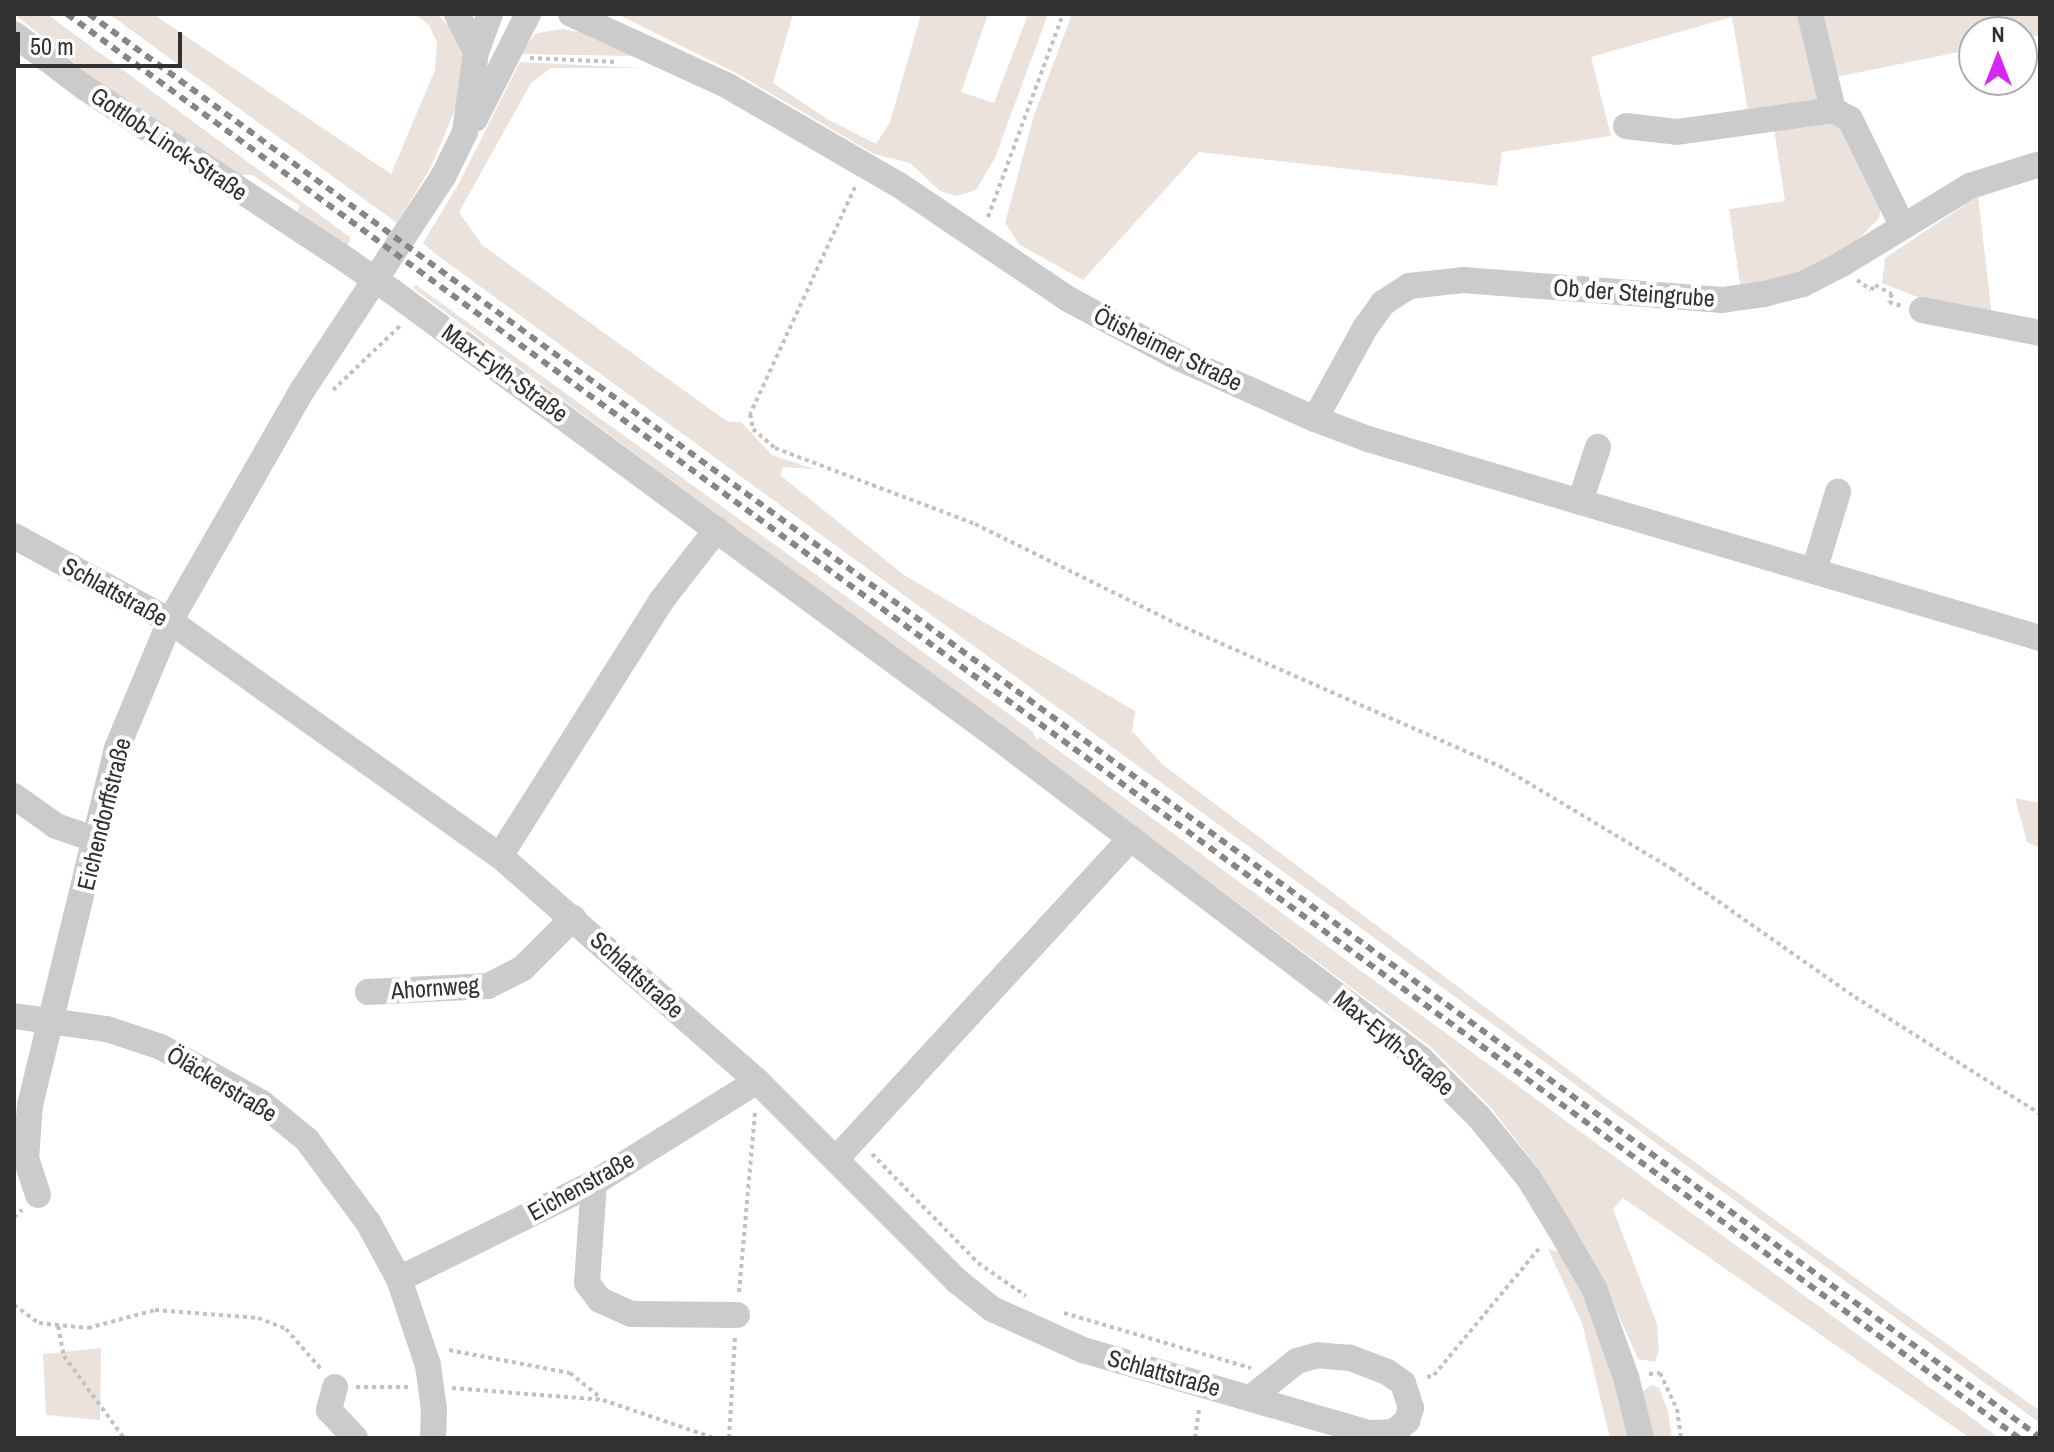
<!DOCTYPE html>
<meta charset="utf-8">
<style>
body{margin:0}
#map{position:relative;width:2054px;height:1452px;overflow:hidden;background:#fff;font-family:"Archivo Narrow",sans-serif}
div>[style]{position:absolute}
.green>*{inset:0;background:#ece2dc}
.path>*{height:4px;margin-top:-2px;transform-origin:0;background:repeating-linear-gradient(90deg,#c1c1c1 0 4px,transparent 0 8px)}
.minor>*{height:26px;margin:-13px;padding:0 13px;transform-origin:13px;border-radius:13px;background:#cbcbcb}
.rail>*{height:6px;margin-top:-3px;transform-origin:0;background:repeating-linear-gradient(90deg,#868686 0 8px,transparent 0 14px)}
.minor-bridge>*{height:26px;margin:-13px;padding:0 13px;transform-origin:13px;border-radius:13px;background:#cbcbcb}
span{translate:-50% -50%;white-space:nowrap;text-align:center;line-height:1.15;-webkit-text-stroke:8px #fff;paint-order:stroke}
.street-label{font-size:24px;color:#313131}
.frame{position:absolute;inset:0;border:16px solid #313131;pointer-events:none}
.north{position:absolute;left:1958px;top:16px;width:80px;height:80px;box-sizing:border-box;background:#fff;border:2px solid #adadad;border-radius:50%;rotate:0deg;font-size:22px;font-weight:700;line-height:32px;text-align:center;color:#313131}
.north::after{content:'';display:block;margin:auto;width:28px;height:36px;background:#d727f4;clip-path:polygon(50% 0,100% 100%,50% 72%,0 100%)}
.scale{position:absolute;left:16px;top:32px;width:166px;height:36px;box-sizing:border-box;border:4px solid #313131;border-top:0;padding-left:10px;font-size:24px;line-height:28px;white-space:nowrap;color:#313131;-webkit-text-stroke:6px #fff;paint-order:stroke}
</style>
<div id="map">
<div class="green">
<div style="clip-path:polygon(14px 14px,47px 14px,351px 238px,347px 246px,297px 212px,300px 206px,252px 175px,235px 175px,91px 76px)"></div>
<div style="clip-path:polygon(109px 14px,153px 14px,391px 174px,435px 70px,437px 43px,429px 25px,415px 14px,437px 14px,452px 29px,464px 60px,458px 103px,430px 169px,397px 223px)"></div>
<div style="clip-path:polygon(617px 14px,793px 14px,773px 83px,829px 120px,876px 144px,890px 122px,921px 14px,988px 14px,961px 92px,994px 103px,1028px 14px,1048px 14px,995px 158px,976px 190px,957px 196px,940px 191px,910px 163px,874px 154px,736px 73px)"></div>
<div style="clip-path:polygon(1072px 14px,2040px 14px,2040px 35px,2022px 39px,2022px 32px,1974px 32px,1974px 49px,1821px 80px,1816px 101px,1748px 111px,1732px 17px,1591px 57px,1611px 136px,1502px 152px,1497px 186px,1199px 152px,1083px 280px,1020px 245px,1005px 223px,1034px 115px)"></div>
<div style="clip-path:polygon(562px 29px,579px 32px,633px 56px,517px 54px,537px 33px)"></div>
<div style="clip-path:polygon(520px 62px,642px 68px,551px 68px,531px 83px,459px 212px,482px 245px,728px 422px,741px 422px,772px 455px,814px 469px,783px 467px,780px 475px,904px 575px,1135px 711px,1132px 731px,1162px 764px,1603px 1096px,2040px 1411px,2040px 1423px,437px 255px,423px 243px,458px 185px)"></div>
<div style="clip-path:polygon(1773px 122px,1835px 122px,1849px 132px,1882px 200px,1879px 218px,1842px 256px,1819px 269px,1741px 290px,1729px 209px,1785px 201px)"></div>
<div style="clip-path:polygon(1978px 196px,1992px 316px,1925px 300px,1882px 283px,1885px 258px)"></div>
<div style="clip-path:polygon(416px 285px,1032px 731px,1037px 740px,1040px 737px,1148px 815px,1999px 1438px,1970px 1438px,1623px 1198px,1613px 1209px,1657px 1324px,1659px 1350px,1655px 1362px,1638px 1359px,1604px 1282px,1540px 1171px,1492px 1109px,1431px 1047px,413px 288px)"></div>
<div style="clip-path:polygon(2015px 798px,2040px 803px,2040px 848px,2027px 842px)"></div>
<div style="clip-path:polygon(1548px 1249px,1563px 1253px,1585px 1296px,1617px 1380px,1630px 1438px,1610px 1438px,1582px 1323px)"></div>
<div style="clip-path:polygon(101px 1348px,100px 1420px,46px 1415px,43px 1354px)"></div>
<div style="clip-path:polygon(1652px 1385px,1659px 1388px,1668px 1411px,1672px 1438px,1653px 1438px,1642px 1392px)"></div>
</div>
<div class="path">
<div style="left:530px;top:58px;width:87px;rotate:2.6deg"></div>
<div style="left:855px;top:187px;width:250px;rotate:114.8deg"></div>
<div style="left:750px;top:414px;width:15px;rotate:79deg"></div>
<div style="left:753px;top:429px;width:29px;rotate:41deg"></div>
<div style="left:775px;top:448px;width:214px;rotate:20.8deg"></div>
<div style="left:975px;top:524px;width:225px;rotate:26.3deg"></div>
<div style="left:1177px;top:624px;width:359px;rotate:23.8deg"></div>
<div style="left:1505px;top:769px;width:195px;rotate:30.9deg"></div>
<div style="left:1672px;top:869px;width:223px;rotate:35deg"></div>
<div style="left:1855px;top:997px;width:219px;rotate:32.3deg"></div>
<div style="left:988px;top:217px;width:216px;rotate:-69.7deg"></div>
<div style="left:1857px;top:280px;width:17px;rotate:36deg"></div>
<div style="left:1871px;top:290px;width:6px;rotate:-51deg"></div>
<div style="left:1875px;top:285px;width:19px;rotate:28deg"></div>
<div style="left:1892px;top:294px;width:9px;rotate:111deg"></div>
<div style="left:1889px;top:302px;width:13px;rotate:18deg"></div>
<div style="left:333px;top:390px;width:95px;rotate:-43.7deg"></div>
<div style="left:872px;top:1154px;width:152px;rotate:45.8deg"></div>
<div style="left:978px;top:1263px;width:58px;rotate:34.5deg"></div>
<div style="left:14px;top:1217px;width:11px;rotate:-41deg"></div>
<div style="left:739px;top:1292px;width:180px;rotate:-84.9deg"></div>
<div style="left:14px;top:1305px;width:31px;rotate:36deg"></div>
<div style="left:39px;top:1323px;width:49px;rotate:5.8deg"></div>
<div style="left:88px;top:1328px;width:69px;rotate:-15deg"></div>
<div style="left:155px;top:1310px;width:103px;rotate:4.4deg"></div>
<div style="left:258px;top:1318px;width:30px;rotate:21deg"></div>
<div style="left:286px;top:1329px;width:53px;rotate:48.8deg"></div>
<div style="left:1064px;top:1313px;width:195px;rotate:16.4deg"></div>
<div style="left:58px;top:1326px;width:31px;rotate:79deg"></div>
<div style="left:64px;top:1356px;width:102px;rotate:53.8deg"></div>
<div style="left:449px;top:1350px;width:123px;rotate:10.8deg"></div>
<div style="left:570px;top:1373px;width:40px;rotate:39deg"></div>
<div style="left:1649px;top:1374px;width:11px;rotate:-5deg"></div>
<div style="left:1660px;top:1373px;width:40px;rotate:65deg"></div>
<div style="left:1677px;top:1409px;width:29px;rotate:82deg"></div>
<div style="left:1427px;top:1377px;width:7px;rotate:-16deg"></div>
<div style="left:1434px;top:1375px;width:168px;rotate:-50.3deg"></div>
<div style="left:356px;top:1387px;width:52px"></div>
<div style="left:452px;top:1388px;width:151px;rotate:4.5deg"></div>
<div style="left:603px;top:1400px;width:117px;rotate:18.9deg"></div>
<div style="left:729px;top:1438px;width:101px;rotate:-86.6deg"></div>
<div style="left:1195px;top:1438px;width:29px;rotate:-82deg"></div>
</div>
<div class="minor">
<div style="left:457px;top:14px;width:42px;rotate:63.4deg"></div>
<div style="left:571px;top:14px;width:173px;rotate:24.6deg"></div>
<div style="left:728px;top:86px;width:198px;rotate:30.1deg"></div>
<div style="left:899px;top:185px;width:204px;rotate:34deg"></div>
<div style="left:1068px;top:299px;width:126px;rotate:28deg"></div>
<div style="left:1179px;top:358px;width:149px;rotate:24.2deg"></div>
<div style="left:1315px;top:419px;width:57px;rotate:20.7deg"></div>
<div style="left:1368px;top:439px;width:701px;rotate:16.5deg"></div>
<div style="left:1810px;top:14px;width:99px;rotate:76.5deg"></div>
<div style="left:14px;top:34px;width:88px;rotate:37.1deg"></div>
<div style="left:84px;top:87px;width:321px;rotate:33.4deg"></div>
<div style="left:475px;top:119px;width:118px;rotate:-63.2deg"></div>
<div style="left:1626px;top:126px;width:51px;rotate:6.7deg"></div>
<div style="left:1677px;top:132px;width:158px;rotate:-8deg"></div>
<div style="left:1833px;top:110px;width:19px;rotate:28deg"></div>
<div style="left:1850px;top:119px;width:120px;rotate:63.9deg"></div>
<div style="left:393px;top:292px;width:750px;rotate:36.38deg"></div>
<div style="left:997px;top:737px;width:532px;rotate:37.21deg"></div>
<div style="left:1421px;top:1059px;width:82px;rotate:45deg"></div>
<div style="left:1479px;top:1117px;width:77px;rotate:50.8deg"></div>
<div style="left:1528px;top:1177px;width:57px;rotate:58.5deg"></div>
<div style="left:1558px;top:1226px;width:72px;rotate:59.9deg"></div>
<div style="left:1594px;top:1288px;width:95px;rotate:70.2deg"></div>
<div style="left:1626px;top:1377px;width:63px;rotate:76.2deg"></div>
<div style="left:1922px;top:310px;width:120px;rotate:11deg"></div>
<div style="left:1315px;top:419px;width:104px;rotate:-61.2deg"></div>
<div style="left:1365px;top:328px;width:31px;rotate:-54deg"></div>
<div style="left:1383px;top:303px;width:31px;rotate:-33deg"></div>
<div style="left:1409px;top:286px;width:54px;rotate:-6.3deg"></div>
<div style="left:1463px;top:280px;width:260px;rotate:4.4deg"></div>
<div style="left:1722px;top:300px;width:42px;rotate:-8.1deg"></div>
<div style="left:1764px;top:294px;width:40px;rotate:-14.4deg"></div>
<div style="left:1803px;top:284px;width:44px;rotate:-27.1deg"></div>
<div style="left:1842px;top:264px;width:150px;rotate:-31.4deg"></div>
<div style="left:1970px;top:186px;width:73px;rotate:-17.4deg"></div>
<div style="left:1580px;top:502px;width:58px;rotate:-71.9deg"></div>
<div style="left:14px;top:536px;width:178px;rotate:28.6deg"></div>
<div style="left:170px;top:621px;width:405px;rotate:35.5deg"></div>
<div style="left:500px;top:856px;width:342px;rotate:41.2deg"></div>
<div style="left:757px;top:1081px;width:283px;rotate:45deg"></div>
<div style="left:957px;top:1281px;width:45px;rotate:38.7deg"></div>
<div style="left:992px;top:1309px;width:100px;rotate:24.3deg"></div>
<div style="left:1083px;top:1350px;width:298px;rotate:16.2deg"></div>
<div style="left:1369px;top:1433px;width:24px;rotate:-2deg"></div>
<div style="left:1393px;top:1432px;width:18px;rotate:-38deg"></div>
<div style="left:1407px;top:1421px;width:14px;rotate:-73deg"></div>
<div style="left:1411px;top:1408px;width:26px;rotate:-108deg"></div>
<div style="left:1403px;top:1383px;width:19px;rotate:-145deg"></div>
<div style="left:1387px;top:1372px;width:40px;rotate:-159deg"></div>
<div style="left:1350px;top:1358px;width:32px;rotate:-175deg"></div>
<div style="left:1318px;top:1355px;width:22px;rotate:164deg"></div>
<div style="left:1297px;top:1361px;width:58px;rotate:141.3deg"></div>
<div style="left:1814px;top:571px;width:83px;rotate:-73.1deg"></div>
<div style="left:14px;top:796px;width:52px;rotate:35.5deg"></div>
<div style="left:56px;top:826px;width:43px;rotate:18.9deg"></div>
<div style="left:500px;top:856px;width:302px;rotate:-57.7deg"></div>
<div style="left:661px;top:601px;width:91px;rotate:-52.1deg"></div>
<div style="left:368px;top:992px;width:120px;rotate:-2.9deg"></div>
<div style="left:488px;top:986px;width:39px;rotate:-27deg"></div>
<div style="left:523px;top:968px;width:71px;rotate:-45deg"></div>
<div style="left:14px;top:1016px;width:94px;rotate:8deg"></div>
<div style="left:107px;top:1029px;width:57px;rotate:18.4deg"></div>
<div style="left:161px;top:1047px;width:115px;rotate:29deg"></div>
<div style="left:262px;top:1103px;width:58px;rotate:39.4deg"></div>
<div style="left:307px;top:1140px;width:102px;rotate:53.4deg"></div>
<div style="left:368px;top:1222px;width:65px;rotate:61.5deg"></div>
<div style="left:399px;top:1279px;width:91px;rotate:71.4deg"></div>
<div style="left:836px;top:1159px;width:436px;rotate:-47.4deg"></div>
<div style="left:594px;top:1183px;width:100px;rotate:94deg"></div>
<div style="left:587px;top:1283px;width:21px;rotate:53deg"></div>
<div style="left:600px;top:1300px;width:34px;rotate:24deg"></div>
<div style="left:631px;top:1314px;width:106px;rotate:0.5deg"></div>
<div style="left:38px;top:1195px;width:38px;rotate:-108deg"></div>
<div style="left:26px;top:1159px;width:54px;rotate:-85.8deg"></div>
<div style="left:30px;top:1105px;width:367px;rotate:-76.3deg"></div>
<div style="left:117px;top:748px;width:138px;rotate:-67.3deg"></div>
<div style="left:170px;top:621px;width:267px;rotate:-60.2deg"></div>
<div style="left:303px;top:389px;width:254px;rotate:-56.6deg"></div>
<div style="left:443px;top:177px;width:50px;rotate:-63.9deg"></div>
<div style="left:465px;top:132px;width:81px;rotate:-82.2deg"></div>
<div style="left:476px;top:52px;width:40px;rotate:-69.8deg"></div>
<div style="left:399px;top:1279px;width:217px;rotate:-26.2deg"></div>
<div style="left:594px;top:1183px;width:192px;rotate:-32deg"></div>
<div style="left:335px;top:1387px;width:24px;rotate:105deg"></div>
<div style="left:329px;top:1410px;width:38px;rotate:47deg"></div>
<div style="left:433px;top:1438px;width:28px;rotate:-88deg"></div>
</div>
<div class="rail">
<div style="left:67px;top:14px;width:2416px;rotate:36.11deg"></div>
<div style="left:89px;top:14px;width:2415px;rotate:36.11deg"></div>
</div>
<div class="minor-bridge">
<div style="left:352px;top:264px;width:50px;rotate:34.3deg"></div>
<div style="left:428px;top:1365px;width:45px;rotate:82.4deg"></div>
</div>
<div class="street-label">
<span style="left:169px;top:144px;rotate:34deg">Gottlob-Linck-Straße</span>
<span style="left:1634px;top:293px;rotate:4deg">Ob der Steingrube</span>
<span style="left:1168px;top:349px;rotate:26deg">Ötisheimer Straße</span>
<span style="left:505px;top:373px;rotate:36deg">Max-Eyth-Straße</span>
<span style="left:115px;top:592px;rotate:29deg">Schlattstraße</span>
<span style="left:104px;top:814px;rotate:-76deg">Eichendorffstraße</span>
<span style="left:637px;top:975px;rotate:42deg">Schlattstraße</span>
<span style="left:435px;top:988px;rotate:-4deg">Ahornweg</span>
<span style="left:1394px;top:1043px;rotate:40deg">Max-Eyth-Straße</span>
<span style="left:222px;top:1084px;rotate:31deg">Öläckerstraße</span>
<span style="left:581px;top:1186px;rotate:-29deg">Eichenstraße</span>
<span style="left:1164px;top:1373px;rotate:16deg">Schlattstraße</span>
</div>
<div class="frame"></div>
<div class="north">N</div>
<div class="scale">50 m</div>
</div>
